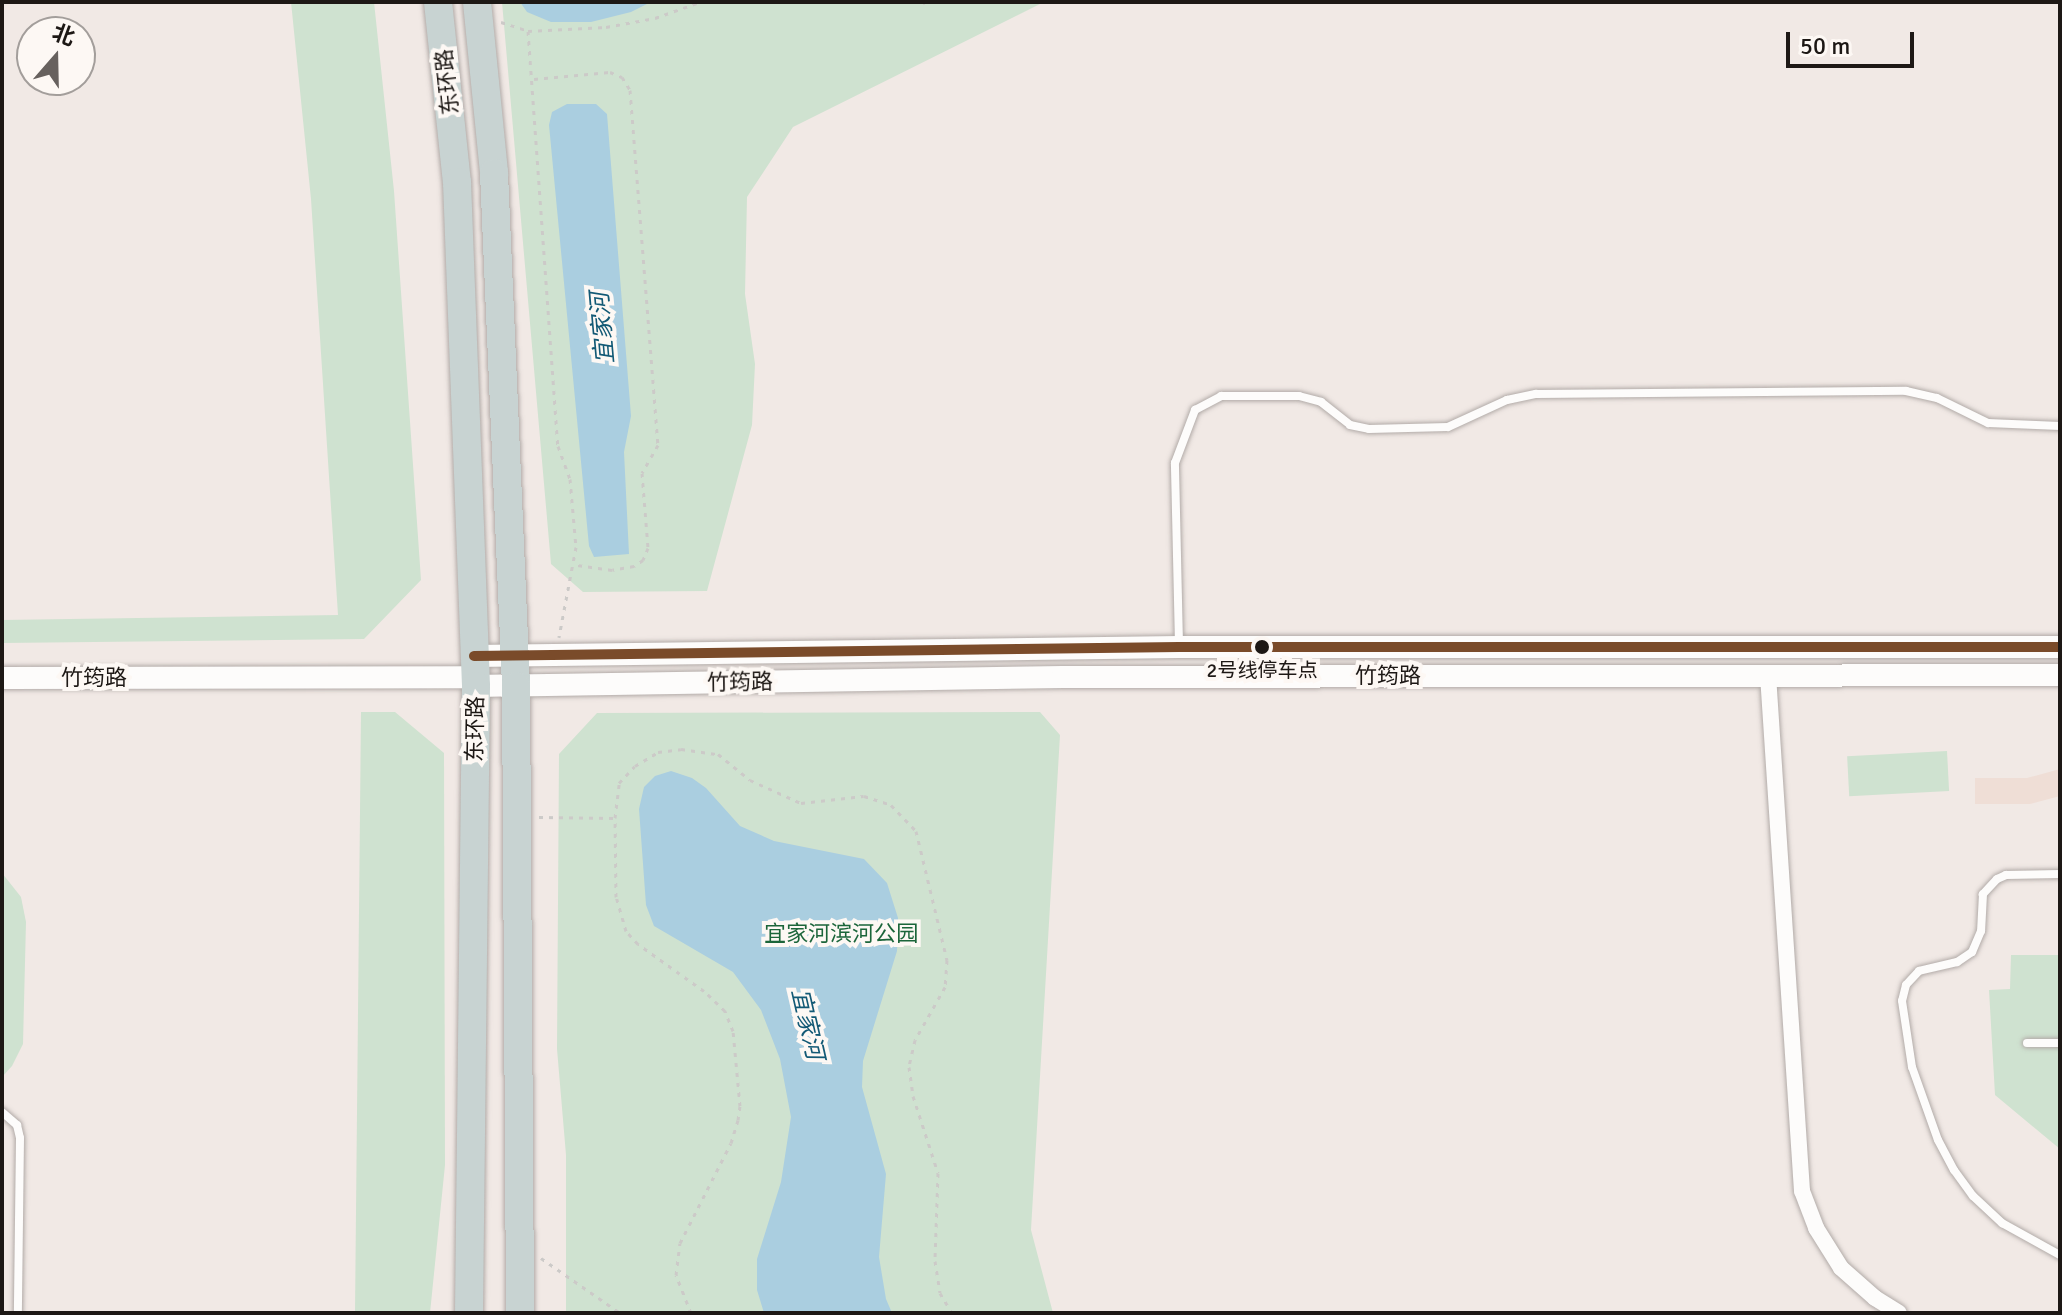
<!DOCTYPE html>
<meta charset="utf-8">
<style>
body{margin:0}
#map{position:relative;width:2062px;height:1315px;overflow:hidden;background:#f1e9e5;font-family:Signika,"Noto Sans SC",sans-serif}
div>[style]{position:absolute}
.commercial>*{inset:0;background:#efded6}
.green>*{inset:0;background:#cfe2d0;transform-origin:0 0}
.water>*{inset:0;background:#aacee0}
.path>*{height:3px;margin-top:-1.5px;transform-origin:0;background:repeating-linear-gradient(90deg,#cccac8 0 4px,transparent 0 10px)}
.roads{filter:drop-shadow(0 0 2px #b2aba8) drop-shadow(0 0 2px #b2aba8)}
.lane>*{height:8px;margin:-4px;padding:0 4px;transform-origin:4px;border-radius:4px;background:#fdfcfb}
.street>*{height:16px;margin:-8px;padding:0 8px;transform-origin:8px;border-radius:8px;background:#fdfcfb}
.secondary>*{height:22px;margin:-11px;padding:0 11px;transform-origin:11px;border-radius:11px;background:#fdfcfb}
.highway>*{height:28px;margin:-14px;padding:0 14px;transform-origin:14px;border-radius:14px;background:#c8d3d2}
.bus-1>*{height:10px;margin:-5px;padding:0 5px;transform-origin:5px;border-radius:5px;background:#7a4b2a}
.dots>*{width:22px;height:22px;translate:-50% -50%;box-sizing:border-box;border:4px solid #fdf8f4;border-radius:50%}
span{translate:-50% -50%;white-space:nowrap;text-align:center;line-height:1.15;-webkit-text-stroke:8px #fdf8f4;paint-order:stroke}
.bus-label{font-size:20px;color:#1d1815}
.street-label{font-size:22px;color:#1d1815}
.park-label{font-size:22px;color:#1b653a}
.water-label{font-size:24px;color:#125975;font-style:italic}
.frame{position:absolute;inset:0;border:4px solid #1d1815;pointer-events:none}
.north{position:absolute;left:16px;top:16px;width:80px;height:80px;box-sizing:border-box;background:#fdf8f4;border:2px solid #a39e9b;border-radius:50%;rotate:20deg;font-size:22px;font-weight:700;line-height:32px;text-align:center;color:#1d1815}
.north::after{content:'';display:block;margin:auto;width:28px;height:36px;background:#67615e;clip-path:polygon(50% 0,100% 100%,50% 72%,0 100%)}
.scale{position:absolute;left:1786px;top:32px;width:128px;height:36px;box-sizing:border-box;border:4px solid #1d1815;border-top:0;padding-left:10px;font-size:24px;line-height:28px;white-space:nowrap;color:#1d1815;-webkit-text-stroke:6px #fdf8f4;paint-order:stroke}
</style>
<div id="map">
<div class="commercial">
<div style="clip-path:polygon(2060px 769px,2060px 796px,2030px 804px,1975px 804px,1975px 778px,2027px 778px)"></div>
</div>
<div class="green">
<div style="clip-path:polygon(291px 2px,374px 2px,394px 191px,421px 580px,364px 639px,2px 643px,2px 620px,338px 615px,311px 199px)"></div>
<div style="clip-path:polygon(502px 2px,1044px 2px,793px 127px,747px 197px,745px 294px,755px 364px,752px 425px,707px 591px,583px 592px,551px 564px)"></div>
<div style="clip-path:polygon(361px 712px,395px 712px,444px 753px,445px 1165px,430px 1313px,355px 1313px)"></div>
<div style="clip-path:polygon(1040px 712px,1060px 735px,1031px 1230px,1053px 1313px,566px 1313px,566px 1155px,557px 1049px,559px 754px,597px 713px)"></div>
<div style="left:1947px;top:751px;width:40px;height:100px;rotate:87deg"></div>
<div style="clip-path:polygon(2px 873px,21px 897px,26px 922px,23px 1044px,12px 1066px,2px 1077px)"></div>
<div style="clip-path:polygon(2011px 955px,2060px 955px,2060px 1149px,1995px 1095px,1989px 990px,2010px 989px)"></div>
</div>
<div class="water">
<div style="clip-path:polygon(520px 2px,651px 2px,631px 12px,591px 22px,551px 22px,527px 12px)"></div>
<div style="clip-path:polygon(567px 104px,596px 104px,607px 114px,631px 416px,624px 452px,629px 554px,594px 557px,589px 546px,549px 125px,552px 112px)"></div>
<div style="clip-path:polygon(671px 771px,692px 778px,706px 788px,740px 826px,774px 841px,864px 859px,887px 883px,898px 918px,897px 951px,863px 1061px,862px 1087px,886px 1174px,879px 1257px,886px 1299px,892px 1313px,764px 1313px,757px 1290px,757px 1259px,781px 1182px,791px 1117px,780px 1059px,761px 1010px,733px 972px,654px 926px,646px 905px,639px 809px,644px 787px,655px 776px)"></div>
</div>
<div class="path">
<div style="left:923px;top:4px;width:2px;rotate:-63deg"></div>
<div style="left:501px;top:22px;width:28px;rotate:18deg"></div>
<div style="left:528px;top:31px;width:78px;rotate:-2.9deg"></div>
<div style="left:606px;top:27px;width:50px;rotate:-10.4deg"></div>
<div style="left:655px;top:18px;width:48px;rotate:-19.6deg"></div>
<div style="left:528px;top:31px;width:416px;rotate:85.9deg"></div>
<div style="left:558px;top:446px;width:35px;rotate:70deg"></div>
<div style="left:570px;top:479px;width:68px;rotate:85deg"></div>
<div style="left:576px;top:547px;width:92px;rotate:100.7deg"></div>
<div style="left:534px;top:79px;width:76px;rotate:-5.3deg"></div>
<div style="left:610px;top:72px;width:13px;rotate:23deg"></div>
<div style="left:622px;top:77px;width:15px;rotate:58deg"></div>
<div style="left:630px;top:90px;width:356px;rotate:85.5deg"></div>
<div style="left:658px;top:445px;width:32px;rotate:120deg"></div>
<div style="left:642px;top:473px;width:75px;rotate:85.4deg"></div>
<div style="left:648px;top:548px;width:13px;rotate:113deg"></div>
<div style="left:643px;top:560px;width:11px;rotate:146deg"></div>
<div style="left:634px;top:566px;width:22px;rotate:170deg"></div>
<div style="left:612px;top:570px;width:37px;rotate:-172deg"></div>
<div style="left:539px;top:817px;width:76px;rotate:0.8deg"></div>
<div style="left:541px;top:1258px;width:96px;rotate:34.8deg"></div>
<div style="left:691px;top:1313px;width:41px;rotate:-111.5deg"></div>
<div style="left:676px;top:1275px;width:32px;rotate:-83deg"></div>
<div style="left:680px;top:1243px;width:112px;rotate:-63deg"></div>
<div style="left:731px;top:1143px;width:24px;rotate:-73deg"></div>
<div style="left:738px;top:1120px;width:14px;rotate:-82deg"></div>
<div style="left:740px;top:1106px;width:75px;rotate:-95.3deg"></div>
<div style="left:733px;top:1031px;width:22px;rotate:-112deg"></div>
<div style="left:725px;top:1011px;width:29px;rotate:-136deg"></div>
<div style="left:704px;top:991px;width:81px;rotate:-144.5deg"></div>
<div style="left:638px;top:944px;width:18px;rotate:-133deg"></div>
<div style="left:626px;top:931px;width:35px;rotate:-106deg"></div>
<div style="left:616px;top:897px;width:79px;rotate:-90.7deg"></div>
<div style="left:615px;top:818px;width:35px;rotate:-83deg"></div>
<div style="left:619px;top:783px;width:23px;rotate:-47deg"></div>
<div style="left:635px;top:766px;width:27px;rotate:-31deg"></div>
<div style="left:658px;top:752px;width:23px;rotate:-7deg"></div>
<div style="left:681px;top:749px;width:37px;rotate:8deg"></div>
<div style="left:718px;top:754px;width:41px;rotate:39.1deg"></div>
<div style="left:750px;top:780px;width:56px;rotate:24.3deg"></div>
<div style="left:801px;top:803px;width:63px;rotate:-6.3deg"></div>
<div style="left:864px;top:796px;width:28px;rotate:18deg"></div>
<div style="left:891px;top:805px;width:36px;rotate:46deg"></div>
<div style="left:916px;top:831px;width:133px;rotate:76.5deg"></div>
<div style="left:947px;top:960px;width:27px;rotate:94deg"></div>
<div style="left:945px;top:987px;width:61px;rotate:119.5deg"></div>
<div style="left:915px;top:1040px;width:28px;rotate:103deg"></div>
<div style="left:909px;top:1067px;width:29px;rotate:82deg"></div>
<div style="left:913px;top:1096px;width:81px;rotate:72deg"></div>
<div style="left:938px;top:1173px;width:88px;rotate:92deg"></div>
<div style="left:935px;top:1261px;width:32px;rotate:81deg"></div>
<div style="left:940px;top:1293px;width:23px;rotate:59deg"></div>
</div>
<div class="roads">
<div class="lane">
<div style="left:1179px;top:644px;width:181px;rotate:-91.3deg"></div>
<div style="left:1175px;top:463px;width:57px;rotate:-69.3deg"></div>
<div style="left:1195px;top:410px;width:30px;rotate:-28deg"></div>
<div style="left:1221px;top:396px;width:78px"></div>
<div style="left:1299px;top:396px;width:23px;rotate:15deg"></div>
<div style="left:1321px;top:402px;width:37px;rotate:38deg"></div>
<div style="left:1350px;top:425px;width:19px;rotate:12deg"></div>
<div style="left:1369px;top:429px;width:79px;rotate:-1.5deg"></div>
<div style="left:1448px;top:427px;width:65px;rotate:-24.6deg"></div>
<div style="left:1507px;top:400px;width:30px;rotate:-12deg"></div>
<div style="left:1536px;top:394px;width:370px;rotate:-0.5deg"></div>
<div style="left:1906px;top:391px;width:32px;rotate:13deg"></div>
<div style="left:1937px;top:398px;width:57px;rotate:26.1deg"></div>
<div style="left:1988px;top:423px;width:72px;rotate:2.4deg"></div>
<div style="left:2060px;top:874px;width:54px;rotate:178.9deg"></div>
<div style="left:2006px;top:875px;width:10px;rotate:156deg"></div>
<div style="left:1997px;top:879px;width:21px;rotate:133deg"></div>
<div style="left:1983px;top:894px;width:37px;rotate:93deg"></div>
<div style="left:1981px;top:931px;width:23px;rotate:113deg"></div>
<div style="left:1972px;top:952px;width:18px;rotate:146deg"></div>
<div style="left:1957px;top:962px;width:39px;rotate:167deg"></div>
<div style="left:1919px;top:971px;width:19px;rotate:133deg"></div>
<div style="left:1906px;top:985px;width:16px;rotate:104deg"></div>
<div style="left:1902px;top:1001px;width:67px;rotate:81.4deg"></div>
<div style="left:1912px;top:1067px;width:77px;rotate:70.4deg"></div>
<div style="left:1938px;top:1140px;width:34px;rotate:62deg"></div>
<div style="left:1954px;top:1170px;width:32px;rotate:54deg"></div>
<div style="left:1973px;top:1196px;width:40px;rotate:43deg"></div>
<div style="left:2002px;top:1223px;width:66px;rotate:28.9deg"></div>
<div style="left:2027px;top:1043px;width:33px"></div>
<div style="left:2px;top:1112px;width:20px;rotate:41deg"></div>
<div style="left:17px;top:1125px;width:13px;rotate:77deg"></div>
<div style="left:20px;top:1138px;width:175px;rotate:90.7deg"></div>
</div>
<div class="street">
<div style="left:1768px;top:675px;width:517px;rotate:86.23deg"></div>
<div style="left:1802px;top:1191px;width:40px;rotate:69deg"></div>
<div style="left:1816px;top:1228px;width:47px;rotate:58deg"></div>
<div style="left:1841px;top:1268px;width:45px;rotate:41.4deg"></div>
<div style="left:1875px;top:1298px;width:28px;rotate:32deg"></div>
</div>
<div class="secondary">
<div style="left:474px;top:656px;width:705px;rotate:-0.73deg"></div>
<div style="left:1179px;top:647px;width:881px"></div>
<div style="left:2px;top:678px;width:473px;rotate:-0.1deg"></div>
<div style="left:476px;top:686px;width:587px;rotate:-0.88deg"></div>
<div style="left:1063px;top:677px;width:997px;rotate:-0.11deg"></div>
</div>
<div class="highway">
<div style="left:438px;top:2px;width:181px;rotate:84deg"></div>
<div style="left:457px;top:182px;width:504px;rotate:87.84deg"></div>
<div style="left:476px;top:686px;width:627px;rotate:90.64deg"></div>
<div style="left:477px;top:2px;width:172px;rotate:84.3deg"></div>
<div style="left:494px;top:173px;width:513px;rotate:87.54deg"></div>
<div style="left:516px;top:686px;width:627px;rotate:89.63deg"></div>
</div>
</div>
<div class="bus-1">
<div style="left:474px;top:656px;width:705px;rotate:-0.73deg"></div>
<div style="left:1179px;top:647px;width:881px"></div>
</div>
<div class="dots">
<div style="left:1262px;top:647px;background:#1d1815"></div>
</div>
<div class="bus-label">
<span style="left:1262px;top:670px">2号线停车点</span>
</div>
<div class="street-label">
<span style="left:447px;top:82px;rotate:-96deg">东环路</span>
<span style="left:1388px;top:676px">竹筠路</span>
<span style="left:94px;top:678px">竹筠路</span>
<span style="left:740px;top:682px;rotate:-1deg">竹筠路</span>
<span style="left:475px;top:729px;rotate:-89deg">东环路</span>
</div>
<div class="park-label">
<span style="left:841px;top:934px">宜家河滨河公园</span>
</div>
<div class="water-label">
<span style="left:603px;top:328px;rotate:-95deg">宜家河</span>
<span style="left:807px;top:1024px;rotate:77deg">宜家河</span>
</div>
<div class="frame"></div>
<div class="north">北</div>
<div class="scale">50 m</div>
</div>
